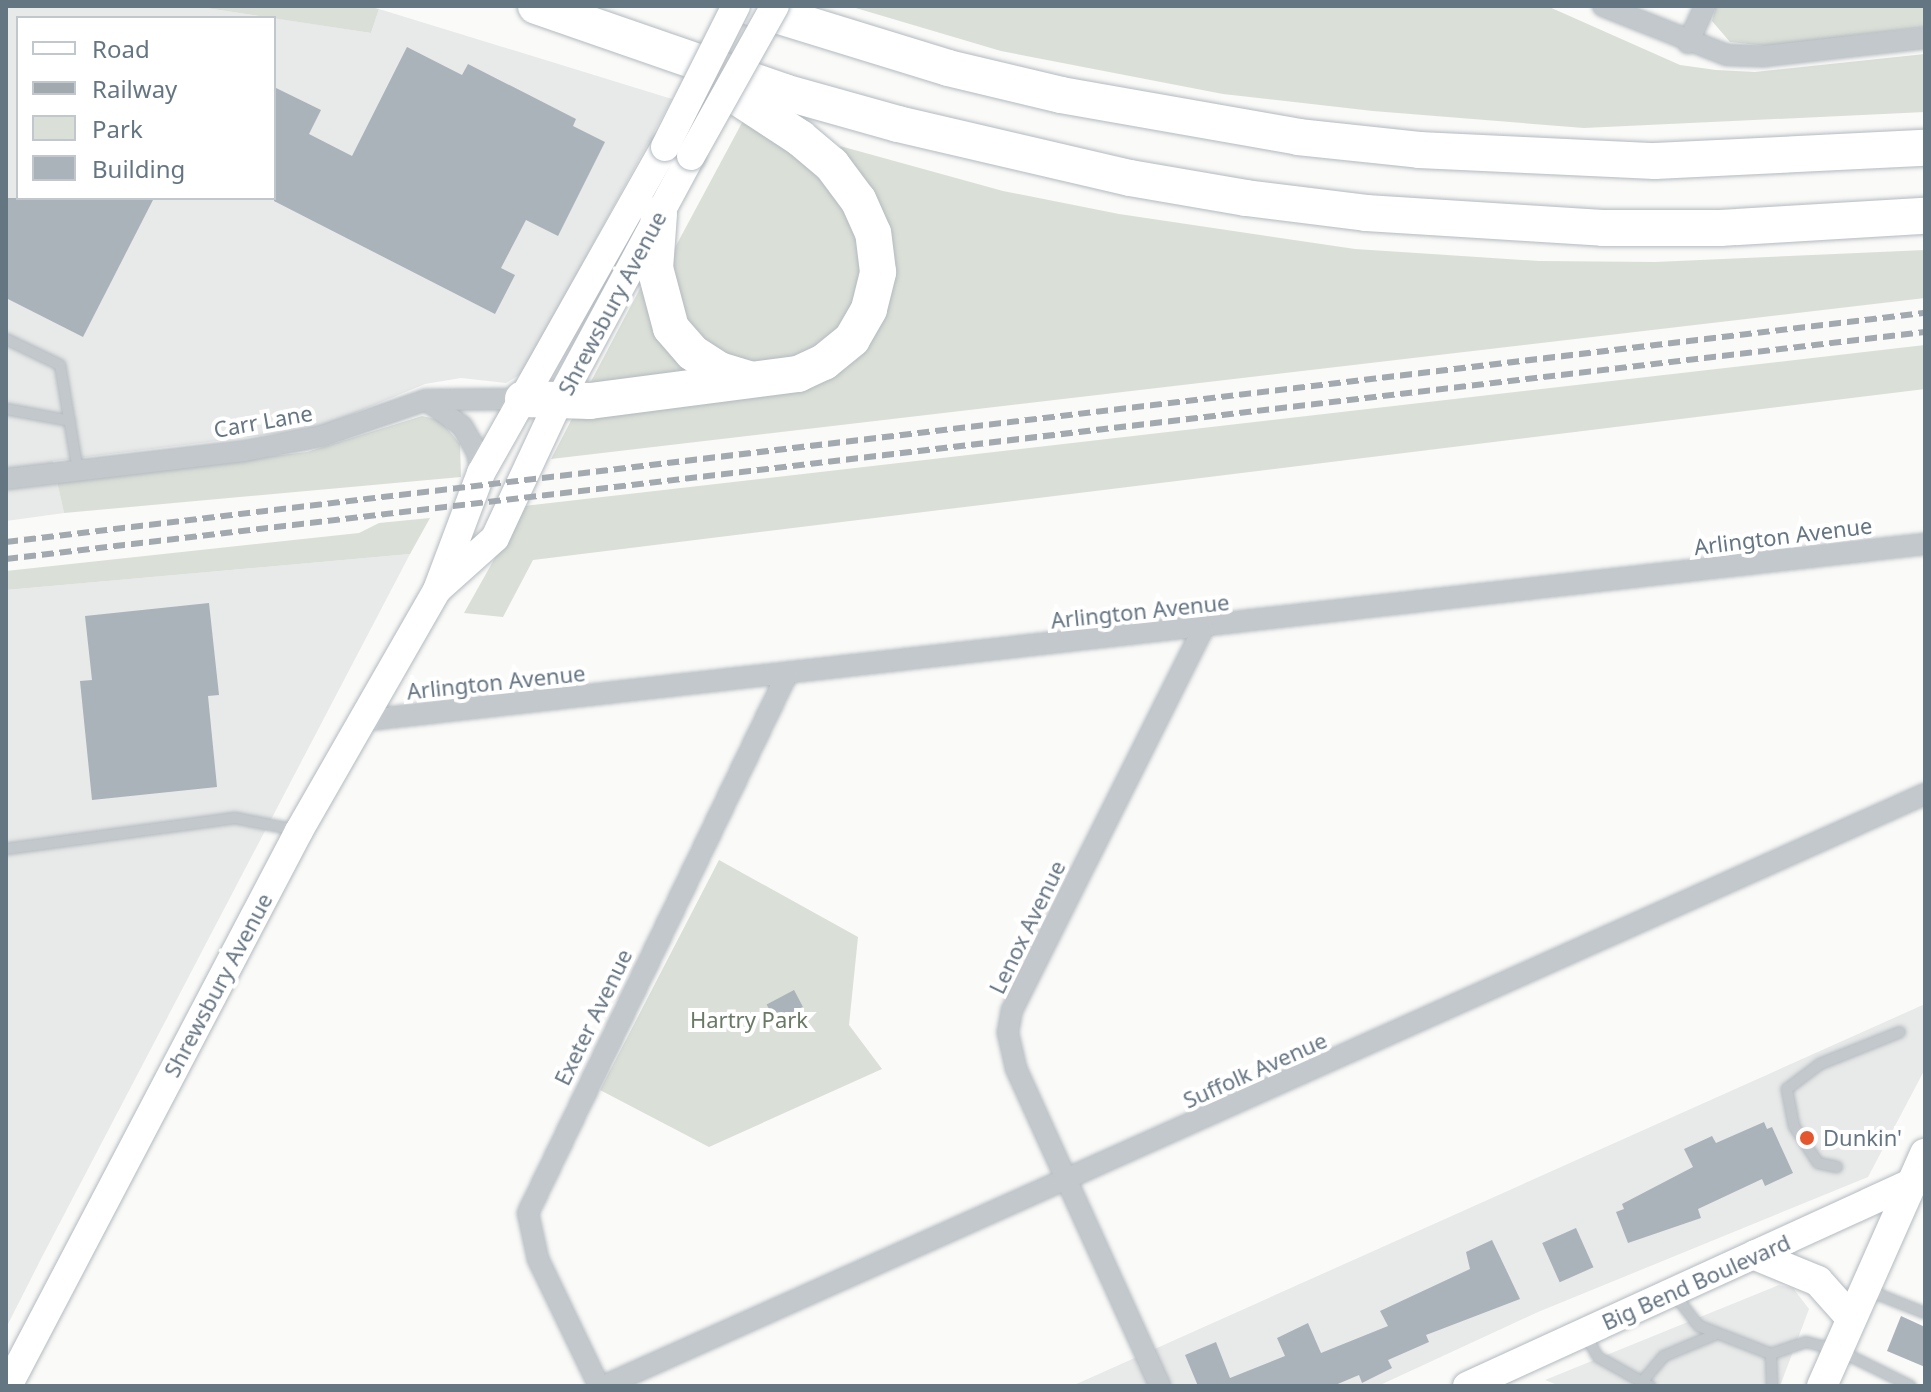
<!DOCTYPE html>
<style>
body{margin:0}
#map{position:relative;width:1931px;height:1392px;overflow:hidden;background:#fafaf8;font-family:"Noto Sans",sans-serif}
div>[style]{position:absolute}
.built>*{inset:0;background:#e8e9e9}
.green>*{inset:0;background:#dadfd7}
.building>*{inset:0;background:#aab3b9;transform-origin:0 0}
.roads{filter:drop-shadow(0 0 2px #b3babf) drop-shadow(0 0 2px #b3babf)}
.lane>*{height:10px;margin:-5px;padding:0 5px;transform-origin:5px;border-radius:5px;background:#c3c8cc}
.street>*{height:20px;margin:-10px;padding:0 10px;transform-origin:10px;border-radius:10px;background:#c3c8cc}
.secondary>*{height:28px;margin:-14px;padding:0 14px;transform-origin:14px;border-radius:14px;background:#fff}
.primary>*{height:30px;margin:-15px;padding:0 15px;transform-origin:15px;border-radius:15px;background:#fff}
.highway>*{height:36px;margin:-18px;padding:0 18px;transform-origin:18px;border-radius:18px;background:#fff}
.rail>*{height:6px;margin-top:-3px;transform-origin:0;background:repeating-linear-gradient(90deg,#a2aab0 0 12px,transparent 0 18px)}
.bridges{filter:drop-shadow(0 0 2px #b3babf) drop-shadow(0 0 2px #b3babf)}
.secondary-bridge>*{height:28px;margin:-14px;padding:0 14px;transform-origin:14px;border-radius:14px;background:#fff}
.dots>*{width:22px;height:22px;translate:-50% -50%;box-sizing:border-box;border:4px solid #fff;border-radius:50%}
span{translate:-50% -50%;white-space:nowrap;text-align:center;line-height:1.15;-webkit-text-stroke:8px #fff;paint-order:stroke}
.street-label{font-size:22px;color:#657683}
.park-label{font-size:22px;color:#687a64}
.poi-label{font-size:22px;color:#657683}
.left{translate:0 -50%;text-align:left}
.frame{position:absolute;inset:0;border:8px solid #657683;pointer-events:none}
.legend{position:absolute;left:16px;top:16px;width:260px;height:184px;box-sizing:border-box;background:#fff;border:2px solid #c1c8cd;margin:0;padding:10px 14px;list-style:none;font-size:24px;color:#657683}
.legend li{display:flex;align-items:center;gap:16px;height:40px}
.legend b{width:40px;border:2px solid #c1c8cd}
</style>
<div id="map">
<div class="built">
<div style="clip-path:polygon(6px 6px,193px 6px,272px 18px,18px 18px,18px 198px,274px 198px,274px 18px,371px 33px,379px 9px,672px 99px,523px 373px,506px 383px,461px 378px,425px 384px,316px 429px,53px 461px,64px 513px,6px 521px)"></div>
<div style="clip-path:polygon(410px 554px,44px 1253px,6px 1328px,6px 590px)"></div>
<div style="clip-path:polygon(1925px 1004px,1925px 1069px,1868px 1177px,1538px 1312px,1378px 1386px,1072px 1386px)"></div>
<div style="clip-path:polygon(1779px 1285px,1793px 1288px,1809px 1309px,1780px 1386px,1560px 1386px,1545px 1380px)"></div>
</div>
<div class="green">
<div style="clip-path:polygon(193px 6px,366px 6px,379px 9px,371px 33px)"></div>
<div style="clip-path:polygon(849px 6px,1547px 6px,1680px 65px,1716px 70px,1755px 72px,1925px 54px,1925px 112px,1584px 128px,1373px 111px,1223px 94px,1001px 51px)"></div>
<div style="clip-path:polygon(1716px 6px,1925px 6px,1925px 27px,1767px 46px,1730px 42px,1712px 21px)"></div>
<div style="clip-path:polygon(744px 119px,789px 141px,841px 197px,864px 253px,860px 289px,848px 320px,801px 359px,735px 365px,684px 331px,671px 255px)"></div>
<div style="clip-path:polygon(840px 146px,1003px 191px,1119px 214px,1355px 249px,1539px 261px,1655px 262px,1925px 250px,1925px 298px,551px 459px,576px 411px,792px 387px,883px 306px)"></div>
<div style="clip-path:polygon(645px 279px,697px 369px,587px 389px)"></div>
<div style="clip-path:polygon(1925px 345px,1925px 389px,533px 560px,503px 617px,464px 613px,524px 506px)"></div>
<div style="clip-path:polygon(422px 416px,440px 420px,460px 444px,461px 477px,64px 513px,57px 481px,307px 452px)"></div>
<div style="clip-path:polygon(430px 518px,410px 554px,6px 590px,6px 571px,359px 533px,379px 523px)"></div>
<div style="clip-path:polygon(719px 860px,858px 937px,849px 1025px,882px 1069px,709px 1147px,600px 1090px)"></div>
</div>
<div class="building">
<div style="clip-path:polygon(407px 47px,462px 75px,468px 64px,576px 119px,573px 126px,605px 142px,558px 236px,526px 220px,501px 268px,515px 275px,495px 314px,274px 201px,274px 87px,321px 110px,309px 134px,352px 156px)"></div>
<div style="clip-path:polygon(6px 198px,154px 198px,83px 337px,6px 298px)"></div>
<div style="clip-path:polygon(209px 603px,219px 695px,208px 696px,217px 787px,92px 800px,80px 681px,92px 680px,85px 616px)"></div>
<div style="left:794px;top:990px;width:19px;height:31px;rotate:62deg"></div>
<div style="clip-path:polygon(1764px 1122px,1767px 1129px,1772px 1127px,1793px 1173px,1765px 1186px,1762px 1179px,1698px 1209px,1701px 1218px,1628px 1243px,1616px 1212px,1624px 1209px,1622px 1204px,1693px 1167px,1684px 1149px,1712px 1136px,1716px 1143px)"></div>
<div style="left:1576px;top:1228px;width:43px;height:37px;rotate:66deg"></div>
<div style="clip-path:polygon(1492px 1240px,1520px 1299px,1426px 1335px,1429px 1342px,1388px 1360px,1392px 1368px,1362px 1383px,1359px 1375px,1333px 1386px,1198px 1386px,1185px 1355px,1216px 1342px,1230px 1378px,1285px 1356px,1277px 1338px,1308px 1323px,1321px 1353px,1388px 1326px,1380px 1311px,1470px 1269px,1466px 1252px)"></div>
<div style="clip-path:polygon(1901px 1316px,1925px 1327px,1925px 1367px,1887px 1351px)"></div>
</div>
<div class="roads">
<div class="lane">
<div style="left:6px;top:339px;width:60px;rotate:25.7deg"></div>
<div style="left:60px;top:365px;width:108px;rotate:80.4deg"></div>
<div style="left:6px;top:409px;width:65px;rotate:10.6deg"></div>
<div style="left:6px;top:849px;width:231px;rotate:-7.7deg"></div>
<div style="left:235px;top:818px;width:63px;rotate:11deg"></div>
<div style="left:1837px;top:1167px;width:19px;rotate:-168deg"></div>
<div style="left:1818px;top:1163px;width:44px;rotate:-123deg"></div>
<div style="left:1794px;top:1126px;width:38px;rotate:-101deg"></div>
<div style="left:1787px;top:1089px;width:41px;rotate:-37.1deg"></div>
<div style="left:1820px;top:1064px;width:86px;rotate:-21.8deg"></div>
<div style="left:1867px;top:1290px;width:62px;rotate:21.6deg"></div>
<div style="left:1674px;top:1294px;width:41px;rotate:52deg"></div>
<div style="left:1699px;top:1326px;width:77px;rotate:21.3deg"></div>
<div style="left:1771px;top:1354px;width:32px;rotate:88deg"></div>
<div style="left:1585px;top:1333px;width:27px;rotate:62deg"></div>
<div style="left:1598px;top:1357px;width:51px;rotate:29.6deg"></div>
<div style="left:1771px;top:1354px;width:37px;rotate:-19deg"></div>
<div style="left:1806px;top:1342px;width:33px;rotate:14deg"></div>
<div style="left:1838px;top:1350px;width:81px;rotate:26.3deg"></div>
<div style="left:1650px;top:1386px;width:9px;rotate:-153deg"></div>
<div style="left:1642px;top:1382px;width:34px;rotate:-50deg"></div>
<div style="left:1664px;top:1356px;width:54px;rotate:-22.8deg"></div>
</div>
<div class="street">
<div style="left:1603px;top:6px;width:133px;rotate:21.6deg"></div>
<div style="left:1727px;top:55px;width:37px;rotate:2deg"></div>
<div style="left:1764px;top:56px;width:162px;rotate:-6.4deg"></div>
<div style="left:1688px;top:43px;width:41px;rotate:-65.3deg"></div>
<div style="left:426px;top:400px;width:44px;rotate:35.8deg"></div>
<div style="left:462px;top:426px;width:30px;rotate:60deg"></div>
<div style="left:477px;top:452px;width:21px;rotate:79deg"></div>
<div style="left:6px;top:479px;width:240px;rotate:-6.7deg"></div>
<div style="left:244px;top:451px;width:79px;rotate:-10.9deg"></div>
<div style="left:322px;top:436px;width:110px;rotate:-19.1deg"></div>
<div style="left:426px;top:400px;width:97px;rotate:-0.6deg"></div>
<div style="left:359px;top:721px;width:1576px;rotate:-6.45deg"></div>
<div style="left:599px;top:1386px;width:141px;rotate:-115.7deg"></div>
<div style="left:538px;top:1259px;width:47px;rotate:-102.3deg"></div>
<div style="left:528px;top:1213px;width:598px;rotate:-64.33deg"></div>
<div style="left:604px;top:1386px;width:1448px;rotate:-24.14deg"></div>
<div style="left:1160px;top:1386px;width:349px;rotate:-114.4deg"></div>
<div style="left:1016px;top:1068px;width:37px;rotate:-103deg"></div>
<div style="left:1008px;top:1032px;width:22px;rotate:-80deg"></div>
<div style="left:1012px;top:1010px;width:426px;rotate:-63.4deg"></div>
</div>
<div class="secondary">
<div style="left:438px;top:589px;width:76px;rotate:-41.8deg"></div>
<div style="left:495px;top:538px;width:151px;rotate:-65deg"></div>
<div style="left:559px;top:401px;width:278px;rotate:-61.7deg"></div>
<div style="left:8px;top:1386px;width:627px;rotate:-62.33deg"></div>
<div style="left:299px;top:831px;width:278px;rotate:-60.2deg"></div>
<div style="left:437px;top:590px;width:125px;rotate:-69.4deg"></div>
<div style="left:481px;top:473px;width:374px;rotate:-60.6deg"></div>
<div style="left:1467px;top:1386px;width:503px;rotate:-24.58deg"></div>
</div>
<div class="primary">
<div style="left:1755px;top:1255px;width:68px;rotate:22.4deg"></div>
<div style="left:1818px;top:1281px;width:50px;rotate:48.3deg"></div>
<div style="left:1822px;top:1386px;width:254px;rotate:-66.1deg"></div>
</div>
<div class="highway">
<div style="left:536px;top:6px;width:262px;rotate:19.1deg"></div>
<div style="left:784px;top:92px;width:118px;rotate:15.7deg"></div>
<div style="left:898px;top:124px;width:238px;rotate:13.1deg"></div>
<div style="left:1130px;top:178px;width:118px;rotate:9.8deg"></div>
<div style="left:1246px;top:198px;width:121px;rotate:7.1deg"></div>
<div style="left:1366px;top:213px;width:237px;rotate:3.6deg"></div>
<div style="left:1603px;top:228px;width:117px"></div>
<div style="left:1720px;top:228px;width:205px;rotate:-3.4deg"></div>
<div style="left:747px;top:6px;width:210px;rotate:17.1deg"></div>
<div style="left:948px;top:68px;width:116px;rotate:13.4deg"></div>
<div style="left:1061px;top:95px;width:241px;rotate:10deg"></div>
<div style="left:1298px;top:137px;width:122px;rotate:6.1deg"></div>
<div style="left:1419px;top:150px;width:236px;rotate:2.7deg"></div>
<div style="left:1655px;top:161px;width:270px;rotate:-2.8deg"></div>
<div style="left:659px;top:214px;width:54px;rotate:94.2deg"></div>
<div style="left:655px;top:268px;width:62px;rotate:75.1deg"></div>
<div style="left:671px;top:328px;width:33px;rotate:49deg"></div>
<div style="left:693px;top:353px;width:31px;rotate:33deg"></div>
<div style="left:719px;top:370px;width:31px;rotate:17deg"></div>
<div style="left:523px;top:399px;width:67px;rotate:1.7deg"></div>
<div style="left:590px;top:401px;width:210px;rotate:-7.4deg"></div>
<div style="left:798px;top:374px;width:29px;rotate:-25deg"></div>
<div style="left:824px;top:362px;width:36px;rotate:-39deg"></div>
<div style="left:852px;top:339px;width:34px;rotate:-60deg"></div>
<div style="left:869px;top:309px;width:38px;rotate:-76deg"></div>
<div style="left:878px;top:272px;width:39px;rotate:-97deg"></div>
<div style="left:873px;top:233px;width:36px;rotate:-114deg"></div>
<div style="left:858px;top:200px;width:44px;rotate:-126.6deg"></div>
<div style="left:832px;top:165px;width:42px;rotate:-139.8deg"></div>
<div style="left:800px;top:138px;width:100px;rotate:-146.8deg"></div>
</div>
</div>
<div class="rail">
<div style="left:6px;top:542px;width:1933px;rotate:-6.81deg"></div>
<div style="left:6px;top:559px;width:1932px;rotate:-6.75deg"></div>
</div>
<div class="bridges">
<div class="secondary-bridge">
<div style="left:665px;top:147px;width:158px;rotate:-63.3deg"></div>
<div style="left:691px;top:156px;width:172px;rotate:-60.8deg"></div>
</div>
</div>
<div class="dots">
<div style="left:1807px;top:1138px;background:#e4572e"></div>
</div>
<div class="street-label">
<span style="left:612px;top:303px;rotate:-62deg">Shrewsbury Avenue</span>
<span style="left:263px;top:421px;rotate:-10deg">Carr Lane</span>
<span style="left:1783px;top:536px;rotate:-7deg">Arlington Avenue</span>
<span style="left:1140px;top:611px;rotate:-6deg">Arlington Avenue</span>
<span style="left:496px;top:682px;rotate:-6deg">Arlington Avenue</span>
<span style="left:1027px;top:927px;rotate:-64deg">Lenox Avenue</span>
<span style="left:218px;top:985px;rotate:-62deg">Shrewsbury Avenue</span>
<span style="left:593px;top:1017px;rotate:-64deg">Exeter Avenue</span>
<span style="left:1255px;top:1070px;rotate:-24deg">Suffolk Avenue</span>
<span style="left:1696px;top:1282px;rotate:-24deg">Big Bend Boulevard</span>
</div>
<div class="park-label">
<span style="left:749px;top:1020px">Hartry Park</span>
</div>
<div class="poi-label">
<span class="left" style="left:1823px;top:1138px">Dunkin'</span>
</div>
<div class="frame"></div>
<ul class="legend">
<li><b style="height:10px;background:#fff"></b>Road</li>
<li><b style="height:10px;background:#a2aab0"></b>Railway</li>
<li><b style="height:22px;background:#dadfd7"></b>Park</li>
<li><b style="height:22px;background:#aab3b9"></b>Building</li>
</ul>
</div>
